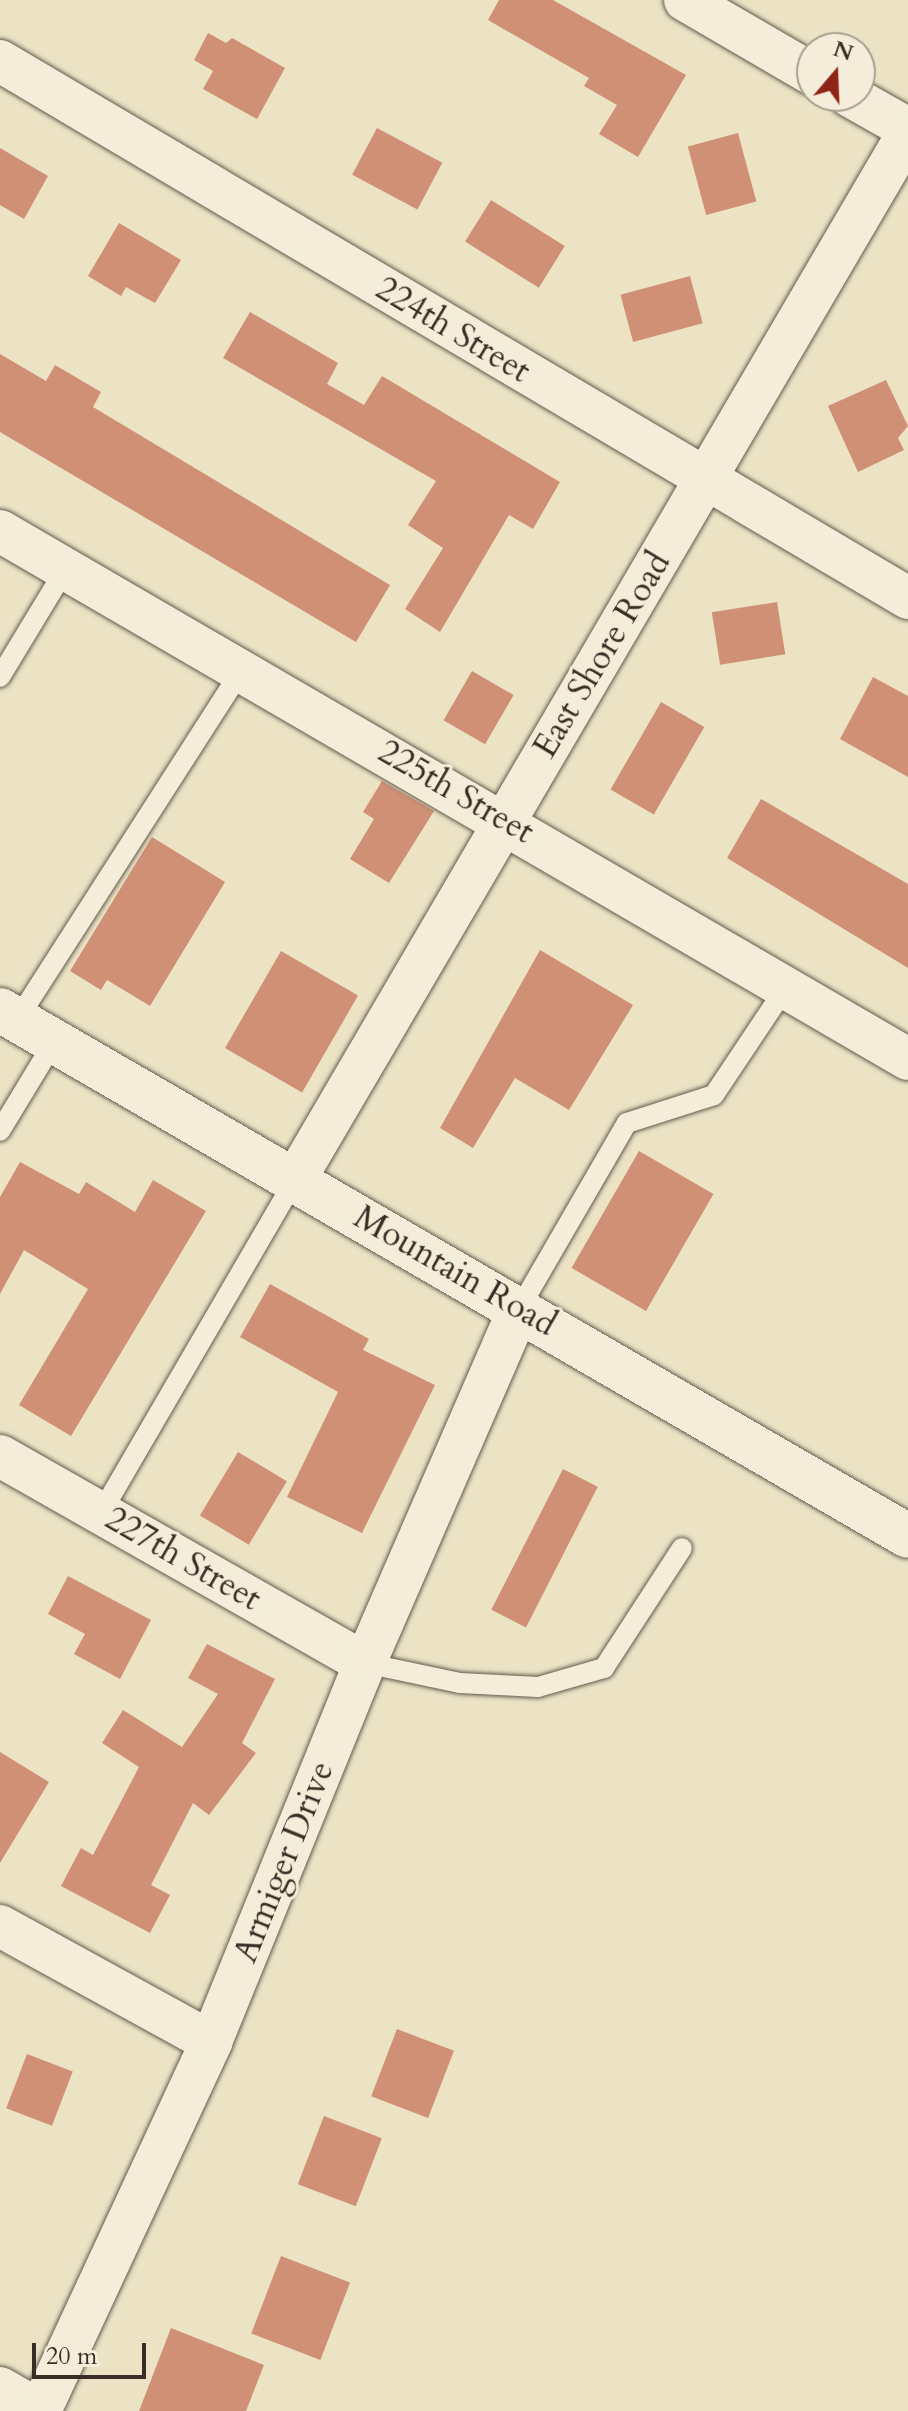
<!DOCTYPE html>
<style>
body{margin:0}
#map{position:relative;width:908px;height:2411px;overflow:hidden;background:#ece3c5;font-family:Cardo,serif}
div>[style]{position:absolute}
.building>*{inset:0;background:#cf9076;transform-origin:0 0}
.roads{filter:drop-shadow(0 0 2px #665a4e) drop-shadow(0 0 2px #665a4e)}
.lane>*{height:20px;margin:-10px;padding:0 10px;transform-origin:10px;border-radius:10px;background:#f3edd9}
.street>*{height:42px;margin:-21px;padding:0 21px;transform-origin:21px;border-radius:21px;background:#f3edd9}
.secondary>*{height:44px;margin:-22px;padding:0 22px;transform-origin:22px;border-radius:22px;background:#f3edd9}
span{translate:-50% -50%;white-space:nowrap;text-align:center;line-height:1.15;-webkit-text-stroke:6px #f3edd9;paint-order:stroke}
.street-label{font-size:34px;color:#392d26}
.north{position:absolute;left:796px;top:32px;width:80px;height:80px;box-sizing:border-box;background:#f3edd9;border:2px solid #a9a091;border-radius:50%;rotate:19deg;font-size:22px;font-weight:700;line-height:32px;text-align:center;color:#392d26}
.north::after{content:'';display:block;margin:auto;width:28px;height:36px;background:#8f2418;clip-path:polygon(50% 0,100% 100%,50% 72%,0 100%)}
.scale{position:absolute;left:32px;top:2343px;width:114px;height:36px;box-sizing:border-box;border:4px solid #392d26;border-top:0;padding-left:10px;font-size:24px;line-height:28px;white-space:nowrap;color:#392d26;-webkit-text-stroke:6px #f3edd9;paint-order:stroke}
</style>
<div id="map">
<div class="building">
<div style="clip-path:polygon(499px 0,553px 0,686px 75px,638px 157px,599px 134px,617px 105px,584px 86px,589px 78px,488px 20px)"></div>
<div style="clip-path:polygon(208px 33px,226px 43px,232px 38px,285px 68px,257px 119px,203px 89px,213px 71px,194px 60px)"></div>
<div style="left:377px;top:128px;width:74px;height:53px;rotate:28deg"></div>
<div style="left:738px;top:133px;width:71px;height:52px;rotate:75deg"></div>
<div style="clip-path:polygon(0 148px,48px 176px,24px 219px,0 205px)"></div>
<div style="left:491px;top:200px;width:87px;height:49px;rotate:32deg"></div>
<div style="clip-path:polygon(119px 223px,181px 260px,155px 303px,126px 287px,121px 296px,88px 276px)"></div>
<div style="left:690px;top:276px;width:49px;height:72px;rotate:75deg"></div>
<div style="clip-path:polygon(250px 312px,338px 363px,327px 384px,364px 405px,382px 376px,560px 482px,533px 529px,509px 515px,440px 632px,405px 609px,443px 548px,408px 525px,436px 481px,223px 358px)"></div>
<div style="clip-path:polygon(0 354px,46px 381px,55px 365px,101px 392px,93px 407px,390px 585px,356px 642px,0 432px)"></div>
<div style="clip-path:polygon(886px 380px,908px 426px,898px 438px,904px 450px,858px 472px,828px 406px)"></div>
<div style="left:777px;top:602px;width:53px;height:66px;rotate:81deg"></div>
<div style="left:472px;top:671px;width:48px;height:57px;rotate:30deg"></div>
<div style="clip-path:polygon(873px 677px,908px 696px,908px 777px,840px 739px)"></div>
<div style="left:661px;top:702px;width:50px;height:101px;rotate:30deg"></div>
<div style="clip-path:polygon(382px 781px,434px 811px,389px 883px,350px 859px,374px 819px,363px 812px)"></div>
<div style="clip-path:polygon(761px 799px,908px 884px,908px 968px,727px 858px)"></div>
<div style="clip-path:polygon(152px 837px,225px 882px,150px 1006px,107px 980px,101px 990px,70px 971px)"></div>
<div style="clip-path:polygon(540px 950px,633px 1005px,569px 1110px,515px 1078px,473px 1148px,440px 1128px)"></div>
<div style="left:281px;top:951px;width:89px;height:112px;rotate:30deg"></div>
<div style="left:639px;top:1151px;width:86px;height:135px;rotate:30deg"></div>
<div style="clip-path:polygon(20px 1162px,79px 1194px,86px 1182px,135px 1212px,153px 1180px,206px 1211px,71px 1436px,19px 1405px,88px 1289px,24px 1250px,0 1294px,0 1197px)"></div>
<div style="clip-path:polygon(270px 1284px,369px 1339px,363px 1350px,435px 1385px,362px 1533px,287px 1497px,338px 1392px,240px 1337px)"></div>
<div style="left:238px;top:1452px;width:57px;height:74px;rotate:31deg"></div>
<div style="left:563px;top:1469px;width:39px;height:158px;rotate:27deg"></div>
<div style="clip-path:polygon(68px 1576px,151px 1620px,120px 1679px,74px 1654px,85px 1634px,48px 1614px)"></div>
<div style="clip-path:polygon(207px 1644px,275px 1679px,242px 1743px,256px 1753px,209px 1815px,193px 1803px,151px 1885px,170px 1895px,150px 1933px,61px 1886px,81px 1848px,93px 1855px,139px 1767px,102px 1743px,123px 1710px,182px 1747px,218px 1694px,188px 1678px)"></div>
<div style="clip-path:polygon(0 1752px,49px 1782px,0 1863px)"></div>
<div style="left:397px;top:2029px;width:61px;height:72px;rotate:21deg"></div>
<div style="left:27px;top:2054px;width:49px;height:58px;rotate:21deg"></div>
<div style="left:324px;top:2116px;width:62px;height:73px;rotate:21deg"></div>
<div style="left:281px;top:2256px;width:74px;height:83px;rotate:21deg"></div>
<div style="clip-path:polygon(171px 2328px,264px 2365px,246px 2411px,139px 2411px)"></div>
</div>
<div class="roads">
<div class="lane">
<div style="left:0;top:677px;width:127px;rotate:-58.8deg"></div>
<div style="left:17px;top:1020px;width:417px;rotate:-57.3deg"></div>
<div style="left:0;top:1131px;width:104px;rotate:-58.8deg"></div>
<div style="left:519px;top:1309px;width:215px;rotate:-59.9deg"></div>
<div style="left:627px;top:1123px;width:91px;rotate:-17.8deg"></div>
<div style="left:714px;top:1095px;width:130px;rotate:-56.3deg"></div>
<div style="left:101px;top:1513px;width:388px;rotate:-59.8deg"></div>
<div style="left:365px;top:1663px;width:97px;rotate:11.9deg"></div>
<div style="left:460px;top:1683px;width:78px;rotate:2.9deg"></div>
<div style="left:538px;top:1687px;width:69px;rotate:-16.1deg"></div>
<div style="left:604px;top:1668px;width:143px;rotate:-57deg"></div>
</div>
<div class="street">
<div style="left:685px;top:0;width:147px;rotate:30.2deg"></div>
<div style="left:0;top:61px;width:1055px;rotate:30.6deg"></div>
<div style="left:850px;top:96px;width:67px;rotate:29.6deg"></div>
<div style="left:0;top:531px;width:1050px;rotate:30.18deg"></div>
<div style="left:296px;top:1178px;width:1211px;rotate:-59.64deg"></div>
<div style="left:0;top:1456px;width:420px;rotate:29.6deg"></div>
<div style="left:0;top:1926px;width:241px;rotate:28.8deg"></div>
<div style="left:0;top:2388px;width:46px;rotate:29.9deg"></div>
<div style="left:40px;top:2411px;width:407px;rotate:-65.1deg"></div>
<div style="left:211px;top:2042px;width:409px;rotate:-67.9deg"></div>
<div style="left:365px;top:1663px;width:386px;rotate:-66.5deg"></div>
</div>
<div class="secondary">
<div style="left:0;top:1010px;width:1049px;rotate:30.08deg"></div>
</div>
</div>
<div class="street-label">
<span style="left:453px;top:330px;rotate:31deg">224th Street</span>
<span style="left:602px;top:655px;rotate:-59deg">East Shore Road</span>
<span style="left:456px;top:792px;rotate:30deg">225th Street</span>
<span style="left:455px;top:1271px;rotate:30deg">Mountain Road</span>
<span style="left:183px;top:1559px;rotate:30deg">227th Street</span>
<span style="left:284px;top:1862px;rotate:-68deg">Armiger Drive</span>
</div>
<div class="north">N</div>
<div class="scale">20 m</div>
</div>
